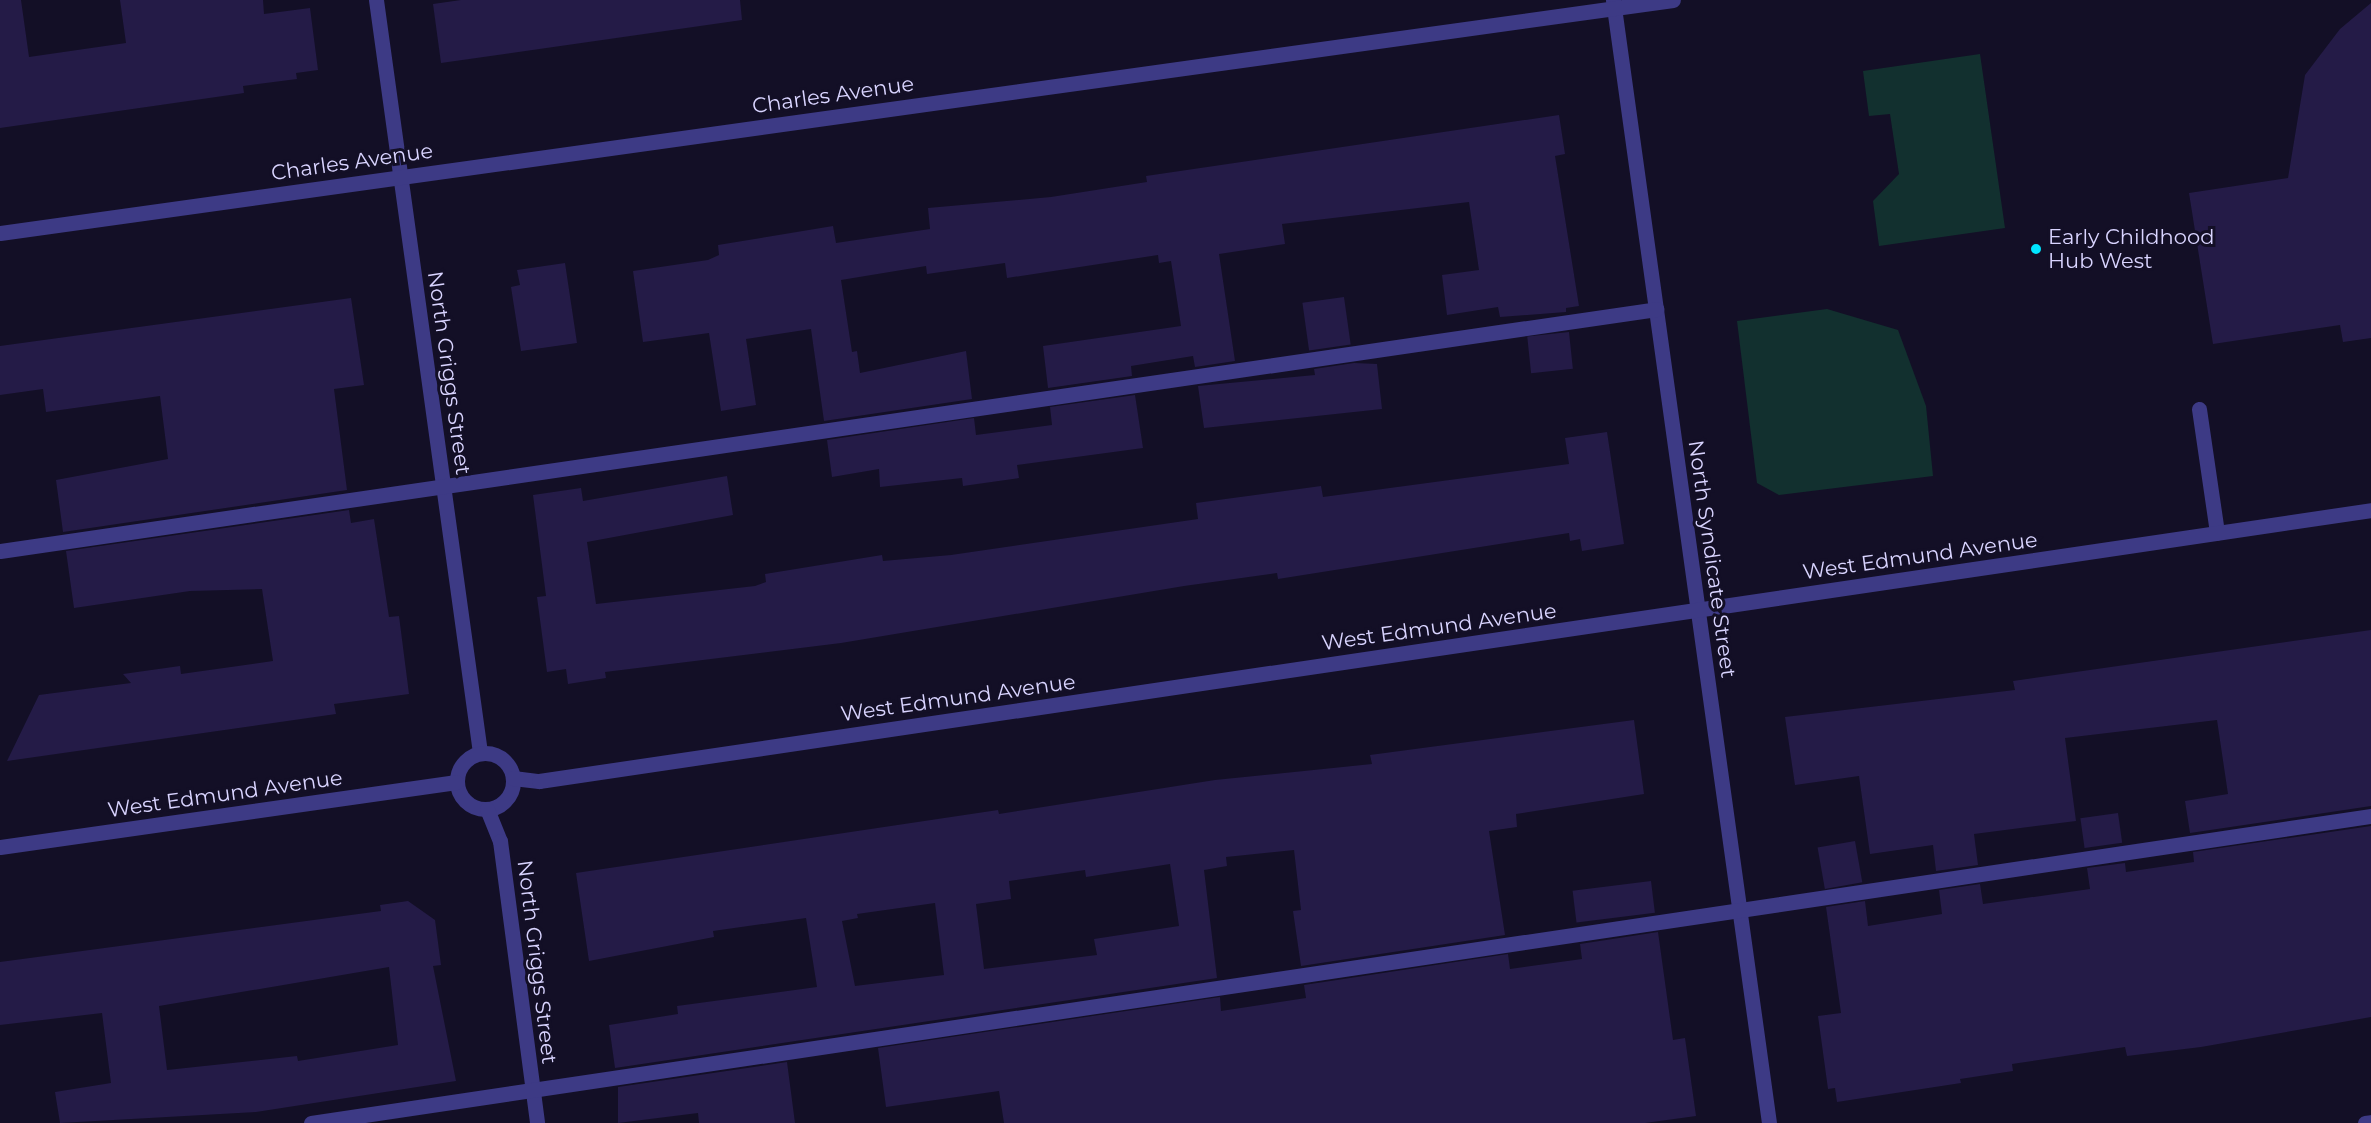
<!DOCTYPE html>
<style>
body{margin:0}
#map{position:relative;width:2371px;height:1123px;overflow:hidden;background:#130f26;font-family:Montserrat,sans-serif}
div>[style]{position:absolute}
.green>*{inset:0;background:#12302f}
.building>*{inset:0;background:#241b47;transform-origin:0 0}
.minor>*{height:15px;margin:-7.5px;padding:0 7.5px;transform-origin:7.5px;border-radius:7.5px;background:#3d3a85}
.minor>.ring{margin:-7.5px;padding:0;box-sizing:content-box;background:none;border:15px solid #3d3a85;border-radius:50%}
.dots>*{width:16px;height:16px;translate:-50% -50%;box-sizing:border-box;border:3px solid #130f26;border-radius:50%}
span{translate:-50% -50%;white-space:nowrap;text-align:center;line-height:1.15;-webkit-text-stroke:6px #130f26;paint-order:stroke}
.street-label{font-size:21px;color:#d9d4ff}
.poi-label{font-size:21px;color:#d9d4ff}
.left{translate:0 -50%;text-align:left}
</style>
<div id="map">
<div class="green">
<div style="clip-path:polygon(1980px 54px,2005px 228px,1879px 246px,1873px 201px,1899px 174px,1890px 114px,1869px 116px,1863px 71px)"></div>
<div style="clip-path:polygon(1827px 309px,1898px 330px,1926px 406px,1933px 476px,1779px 495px,1757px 483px,1737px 321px)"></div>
</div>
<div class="building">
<div style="clip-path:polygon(0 0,21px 0,29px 57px,126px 43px,120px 0,263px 0,264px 14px,310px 8px,318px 70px,296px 73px,297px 79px,243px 86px,244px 93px,0 128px)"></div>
<div style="clip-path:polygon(461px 0,740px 0,742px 20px,441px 63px,433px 4px)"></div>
<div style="clip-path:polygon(2371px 3px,2371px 338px,2343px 342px,2340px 325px,2213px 344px,2189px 193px,2288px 178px,2305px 75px,2340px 29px)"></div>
<div style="clip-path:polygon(1559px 115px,1565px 154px,1555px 156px,1579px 306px,1566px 308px,1566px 312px,1500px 317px,1498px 307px,1447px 315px,1442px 275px,1479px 270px,1469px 202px,1282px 224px,1285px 244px,1219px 254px,1235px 361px,1195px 367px,1193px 356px,1131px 366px,1132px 376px,1048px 388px,1043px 346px,1181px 326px,1171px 261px,1159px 263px,1158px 255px,1007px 278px,1005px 263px,927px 274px,926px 266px,841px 280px,852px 352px,857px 351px,860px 373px,966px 351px,972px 399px,824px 421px,811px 329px,746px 339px,756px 405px,721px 411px,709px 333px,643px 342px,633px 271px,708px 260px,719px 255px,718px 245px,833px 226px,836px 243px,930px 229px,928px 208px,1051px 197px,1147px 182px,1146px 176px)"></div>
<div style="clip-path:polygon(565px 263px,577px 343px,521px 351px,511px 287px,520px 285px,517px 270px)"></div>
<div style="left:1344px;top:297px;width:48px;height:42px;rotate:82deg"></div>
<div style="clip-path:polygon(351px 298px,364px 385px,334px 389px,347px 490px,63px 532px,56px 480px,168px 459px,160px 396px,46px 412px,43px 389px,0 395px,0 346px)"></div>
<div style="left:1569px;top:332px;width:37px;height:42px;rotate:84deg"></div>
<div style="clip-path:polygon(1354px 363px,1377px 364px,1382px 409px,1204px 428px,1198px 386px,1315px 375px,1314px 369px)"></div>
<div style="clip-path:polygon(1135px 395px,1143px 448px,1017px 465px,1019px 478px,963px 486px,962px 478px,880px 487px,879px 469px,832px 477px,827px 440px,974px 418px,976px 435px,1052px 425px,1050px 407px)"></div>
<div style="clip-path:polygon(1607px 432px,1624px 544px,1582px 551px,1580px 539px,1570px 541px,1569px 533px,1278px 579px,1277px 573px,1184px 586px,841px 643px,605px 672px,606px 678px,568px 684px,566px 669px,547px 672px,537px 597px,546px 596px,533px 495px,581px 488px,583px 501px,727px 476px,733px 515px,587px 542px,596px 604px,755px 586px,766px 582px,765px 574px,882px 555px,883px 561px,951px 555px,1198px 519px,1196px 503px,1321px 486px,1323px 497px,1569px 464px,1565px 438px)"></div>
<div style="clip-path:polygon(349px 510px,351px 523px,374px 519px,389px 617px,399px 616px,409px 694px,334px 704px,336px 714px,7px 761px,39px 695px,131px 683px,123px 674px,180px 666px,181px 674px,273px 661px,262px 589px,190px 591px,74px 608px,66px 551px)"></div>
<div style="clip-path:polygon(2371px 630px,2371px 806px,2190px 833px,2185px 801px,2228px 794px,2217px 720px,2065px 738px,2076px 821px,1974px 834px,1978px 865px,1936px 871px,1933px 845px,1870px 854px,1859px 776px,1795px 785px,1785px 717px,2015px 690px,2013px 681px)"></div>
<div style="clip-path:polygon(evenodd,1634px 720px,1644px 794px,1516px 814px,1517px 827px,1489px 831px,1505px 935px,1301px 966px,1293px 911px,1301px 910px,1294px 850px,1226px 857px,1227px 866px,1204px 870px,1217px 978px,615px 1068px,609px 1025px,678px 1014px,677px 1006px,817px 987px,806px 918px,713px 931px,714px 937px,589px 961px,576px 873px,998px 810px,999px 814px,1215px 780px,1372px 764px,1370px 755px,1634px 720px,1170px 864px,1179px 926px,1094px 939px,1097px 955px,984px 969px,976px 904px,1011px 899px,1009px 881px,1085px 870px,1086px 877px,1170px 864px,1634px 720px,935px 903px,944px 975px,855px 986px,842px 921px,858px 918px,857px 914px,935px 903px)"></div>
<div style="left:2118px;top:813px;width:30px;height:38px;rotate:82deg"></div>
<div style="clip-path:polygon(2371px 826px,2371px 1017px,2201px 1047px,2127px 1056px,2125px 1047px,2012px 1064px,2013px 1071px,1960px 1079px,1961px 1083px,1837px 1102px,1835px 1088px,1828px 1089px,1818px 1016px,1841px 1013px,1826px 907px,1865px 901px,1868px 926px,1942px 914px,1939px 890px,1980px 884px,1983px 904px,2090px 889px,2087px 868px,2125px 863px,2126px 872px,2194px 862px,2193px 852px)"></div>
<div style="left:1855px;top:841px;width:42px;height:38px;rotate:80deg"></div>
<div style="left:1651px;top:881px;width:32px;height:79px;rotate:83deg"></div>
<div style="clip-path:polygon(evenodd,408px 901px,435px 920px,441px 965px,433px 966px,456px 1081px,256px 1112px,60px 1123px,55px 1092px,111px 1083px,102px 1013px,0 1025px,0 962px,381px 911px,380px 905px,408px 901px,389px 967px,398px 1045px,298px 1061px,297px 1056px,167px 1070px,159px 1006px,389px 967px)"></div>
<div style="clip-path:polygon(1658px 932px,1673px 1040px,1685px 1038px,1696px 1116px,1645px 1123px,1004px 1123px,999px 1091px,886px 1107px,878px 1048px,1220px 997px,1221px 1011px,1306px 998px,1304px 985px,1508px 954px,1510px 969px,1582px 959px,1580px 944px)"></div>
<div style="clip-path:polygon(787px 1062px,795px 1123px,699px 1123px,698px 1113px,618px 1123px,618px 1087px)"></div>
</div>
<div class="minor">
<div style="left:376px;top:0;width:759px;rotate:82.13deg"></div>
<div style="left:1613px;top:0;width:1134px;rotate:82.09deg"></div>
<div style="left:0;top:233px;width:1689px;rotate:-7.93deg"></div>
<div style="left:2199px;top:409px;width:125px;rotate:81.7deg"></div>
<div style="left:0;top:551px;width:1674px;rotate:-8.31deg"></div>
<div class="ring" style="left:457px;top:753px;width:41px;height:41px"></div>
<div style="left:513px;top:778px;width:26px;rotate:7deg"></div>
<div style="left:539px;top:781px;width:1852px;rotate:-8.41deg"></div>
<div style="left:487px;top:809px;width:35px;rotate:68deg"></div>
<div style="left:500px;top:841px;width:284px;rotate:82.5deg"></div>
<div style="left:0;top:847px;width:461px;rotate:-8.1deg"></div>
<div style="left:311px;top:1123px;width:2083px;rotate:-8.48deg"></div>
<div style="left:2365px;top:1123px;width:6px;rotate:-9deg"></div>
</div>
<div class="dots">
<div style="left:2036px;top:249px;background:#00e5ff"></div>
</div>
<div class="street-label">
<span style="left:833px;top:95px;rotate:-8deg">Charles Avenue</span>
<span style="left:352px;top:162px;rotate:-8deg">Charles Avenue</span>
<span style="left:449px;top:373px;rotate:82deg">North Griggs Street</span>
<span style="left:1920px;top:556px;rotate:-8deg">West Edmund Avenue</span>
<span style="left:1712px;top:559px;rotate:82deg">North Syndicate Street</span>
<span style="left:1439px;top:627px;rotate:-8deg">West Edmund Avenue</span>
<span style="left:958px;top:698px;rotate:-8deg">West Edmund Avenue</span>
<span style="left:225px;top:794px;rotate:-8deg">West Edmund Avenue</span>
<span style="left:537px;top:962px;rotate:83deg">North Griggs Street</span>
</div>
<div class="poi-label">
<span class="left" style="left:2048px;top:249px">Early Childhood<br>Hub West</span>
</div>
</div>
